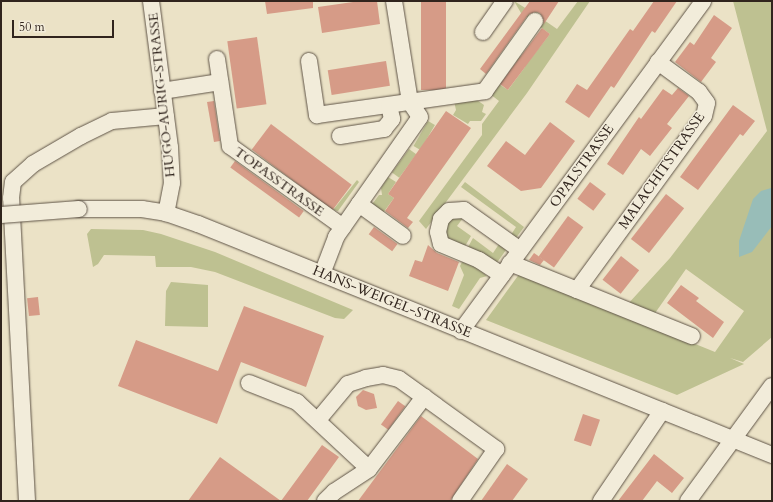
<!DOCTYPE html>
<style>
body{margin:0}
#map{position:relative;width:773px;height:502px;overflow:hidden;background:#ebe2c6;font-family:Cardo,serif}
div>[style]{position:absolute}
.green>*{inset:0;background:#bec191;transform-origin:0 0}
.water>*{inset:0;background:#98bdb8}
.building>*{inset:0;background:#d69b87;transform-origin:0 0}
.roads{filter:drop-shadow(0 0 1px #5f5447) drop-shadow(0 0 1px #5f5447)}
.minor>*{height:16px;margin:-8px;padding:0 8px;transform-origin:8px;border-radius:8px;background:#f2ecda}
.bridges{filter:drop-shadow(0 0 1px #5f5447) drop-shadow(0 0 1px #5f5447)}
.minor-bridge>*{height:16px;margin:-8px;padding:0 8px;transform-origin:8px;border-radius:8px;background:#f2ecda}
span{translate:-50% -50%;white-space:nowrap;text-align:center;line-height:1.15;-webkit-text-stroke:3px #f2ecda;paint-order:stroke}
.street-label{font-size:14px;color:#30241d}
.frame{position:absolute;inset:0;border:2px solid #30241d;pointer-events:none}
.scale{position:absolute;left:12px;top:20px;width:102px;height:18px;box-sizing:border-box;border:2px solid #30241d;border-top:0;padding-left:5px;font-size:12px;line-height:14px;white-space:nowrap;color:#30241d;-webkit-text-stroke:3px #f2ecda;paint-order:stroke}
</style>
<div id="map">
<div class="green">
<div style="clip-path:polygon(514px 1px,527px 9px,530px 5px,540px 14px,541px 18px,557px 29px,578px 1px,590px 1px,527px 93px,426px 229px,419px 221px,482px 135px,482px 124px,499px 101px,490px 94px,499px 84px,508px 90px,525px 67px,516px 61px,520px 56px,528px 62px,550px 34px,521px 13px)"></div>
<div style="clip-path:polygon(733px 1px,772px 1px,772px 337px,743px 362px,730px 358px,744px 364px,677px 395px,486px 320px,520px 273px,715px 352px,744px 311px,686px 269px,653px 316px,627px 305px,670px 258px,767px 131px)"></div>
<div style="clip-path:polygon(474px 98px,484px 105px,482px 112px,486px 114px,481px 121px,470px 121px,468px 124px,453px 115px,456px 110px,454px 101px)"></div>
<div style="left:428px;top:121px;width:8px;height:29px;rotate:30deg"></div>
<div style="left:409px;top:149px;width:9px;height:29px;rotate:36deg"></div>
<div style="clip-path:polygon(388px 177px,396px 182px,388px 194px,394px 198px,383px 213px,368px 203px,373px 203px,379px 195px,382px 195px,381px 188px)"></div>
<div style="clip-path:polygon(357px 180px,359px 182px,338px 211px,333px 210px)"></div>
<div style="clip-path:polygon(465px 182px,524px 227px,513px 242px,509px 238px,516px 227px,461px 187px)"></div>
<div style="clip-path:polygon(447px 218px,463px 218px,457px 226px,471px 236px,464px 248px,445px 238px)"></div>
<div style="clip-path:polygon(91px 229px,143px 230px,161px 234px,215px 252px,353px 310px,344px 319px,335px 318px,215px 272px,191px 267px,156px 267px,155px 256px,104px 255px,98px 264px,93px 267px,87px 234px)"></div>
<div style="clip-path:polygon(473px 238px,493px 253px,499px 244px,506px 250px,496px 264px,467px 249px)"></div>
<div style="clip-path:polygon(462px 262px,475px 266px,487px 276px,480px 278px,459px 309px,452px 306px,464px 275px,460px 266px)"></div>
<div style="clip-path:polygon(171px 282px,208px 285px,208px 327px,165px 326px,166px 291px)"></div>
</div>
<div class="water">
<div style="clip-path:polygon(771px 188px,772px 226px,752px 252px,739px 257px,739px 241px,753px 199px,761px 191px)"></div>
</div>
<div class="building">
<div style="clip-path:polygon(265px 1px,313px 1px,313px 8px,267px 14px)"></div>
<div style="clip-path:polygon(360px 1px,377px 1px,380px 24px,322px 33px,318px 7px)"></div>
<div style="left:421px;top:1px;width:25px;height:89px"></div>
<div style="clip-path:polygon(530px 1px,559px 1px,544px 24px,540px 13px,536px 12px,528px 15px,486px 74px,480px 69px)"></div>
<div style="clip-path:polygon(654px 1px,677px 1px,655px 33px,652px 31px,614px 88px,611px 86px,589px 118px,565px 102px,577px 84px,587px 90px,630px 29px,633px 31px)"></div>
<div style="clip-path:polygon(714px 15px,732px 28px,711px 58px,716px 62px,701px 82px,675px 62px,690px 42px,694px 45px)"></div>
<div style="left:542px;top:28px;width:10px;height:70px;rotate:37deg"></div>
<div style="left:257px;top:37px;width:68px;height:30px;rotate:82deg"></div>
<div style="left:386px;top:61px;width:25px;height:59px;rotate:81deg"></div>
<div style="clip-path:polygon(678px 88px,689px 96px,667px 124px,672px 128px,650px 156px,641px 149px,623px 175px,607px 164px,639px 117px,641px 119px,663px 89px,672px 95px)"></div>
<div style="clip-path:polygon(214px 101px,220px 141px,214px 142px,207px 102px)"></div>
<div style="clip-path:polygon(733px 105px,755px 121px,743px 136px,740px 134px,698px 190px,680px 177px)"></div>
<div style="clip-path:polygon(446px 111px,471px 128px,407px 218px,413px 222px,408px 228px,385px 211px,394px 198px,388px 194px)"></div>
<div style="clip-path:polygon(550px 122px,575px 141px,541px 188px,521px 191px,487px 166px,506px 141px,525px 155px)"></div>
<div style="left:271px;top:124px;width:101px;height:32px;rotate:37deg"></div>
<div style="left:235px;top:161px;width:85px;height:8px;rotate:36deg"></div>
<div style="left:590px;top:182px;width:20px;height:21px;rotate:37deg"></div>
<div style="left:666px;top:194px;width:23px;height:57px;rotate:38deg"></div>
<div style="left:568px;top:216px;width:19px;height:50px;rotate:36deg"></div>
<div style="left:374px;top:227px;width:29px;height:9px;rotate:36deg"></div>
<div style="clip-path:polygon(428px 245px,437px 253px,459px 262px,448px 291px,409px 276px,415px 260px,422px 262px)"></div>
<div style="clip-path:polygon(534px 253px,544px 260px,540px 265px,529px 260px)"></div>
<div style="left:621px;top:256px;width:23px;height:30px;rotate:38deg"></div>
<div style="clip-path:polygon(681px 285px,699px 298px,696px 301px,724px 322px,713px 338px,667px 303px)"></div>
<div style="left:38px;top:297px;width:18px;height:11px;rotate:84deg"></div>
<div style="clip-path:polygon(244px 306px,324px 336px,306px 387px,241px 362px,217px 424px,118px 386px,136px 340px,218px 371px)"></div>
<div style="clip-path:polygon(363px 390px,374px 394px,377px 408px,366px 410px,358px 406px,356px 397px)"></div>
<div style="left:398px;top:401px;width:9px;height:29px;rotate:36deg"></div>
<div style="left:583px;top:414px;width:18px;height:28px;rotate:19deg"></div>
<div style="clip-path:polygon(421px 416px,478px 459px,450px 501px,358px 501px)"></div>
<div style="clip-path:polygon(322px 445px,339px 457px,307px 501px,188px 501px,220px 457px,281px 501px)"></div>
<div style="clip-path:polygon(654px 454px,684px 478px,672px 493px,657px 481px,642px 501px,618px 501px)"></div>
<div style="clip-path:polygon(507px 464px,528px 479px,512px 501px,481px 501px)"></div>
</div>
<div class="roads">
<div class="minor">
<div style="left:151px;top:1px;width:147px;rotate:82.6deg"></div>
<div style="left:170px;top:147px;width:36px;rotate:87deg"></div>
<div style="left:172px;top:183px;width:31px;rotate:101deg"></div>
<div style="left:483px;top:32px;width:38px;rotate:-55deg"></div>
<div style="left:217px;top:59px;width:88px;rotate:81.5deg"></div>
<div style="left:230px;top:146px;width:139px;rotate:35.6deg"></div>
<div style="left:309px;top:61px;width:55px;rotate:81.6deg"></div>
<div style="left:317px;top:115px;width:170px;rotate:-8.1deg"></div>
<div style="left:485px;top:91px;width:86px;rotate:-54.5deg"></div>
<div style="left:162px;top:91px;width:59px;rotate:-8.8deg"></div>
<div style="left:340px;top:136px;width:45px;rotate:-9deg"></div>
<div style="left:384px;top:129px;width:13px;rotate:-51deg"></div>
<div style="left:392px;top:119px;width:14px;rotate:-102deg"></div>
<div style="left:359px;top:204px;width:54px;rotate:36deg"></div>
<div style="left:79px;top:209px;width:63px"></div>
<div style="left:142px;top:209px;width:24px;rotate:9deg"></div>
<div style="left:166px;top:213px;width:34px;rotate:19deg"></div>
<div style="left:198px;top:224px;width:619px;rotate:21.92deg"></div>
<div style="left:510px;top:263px;width:196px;rotate:21.9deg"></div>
<div style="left:322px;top:274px;width:40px;rotate:-69deg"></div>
<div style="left:336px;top:237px;width:146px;rotate:-55deg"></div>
<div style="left:420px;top:117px;width:18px;rotate:-124deg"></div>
<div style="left:410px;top:102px;width:102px;rotate:-99deg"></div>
<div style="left:502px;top:275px;width:27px;rotate:-147deg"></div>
<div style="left:479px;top:260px;width:41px;rotate:-157.2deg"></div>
<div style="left:441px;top:244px;width:12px;rotate:-104deg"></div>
<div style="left:438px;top:232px;width:13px;rotate:-77deg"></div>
<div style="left:441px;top:219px;width:11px;rotate:-45deg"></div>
<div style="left:449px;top:211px;width:15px;rotate:-4deg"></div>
<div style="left:464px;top:210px;width:69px;rotate:35.5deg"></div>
<div style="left:577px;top:290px;width:215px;rotate:-53.9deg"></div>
<div style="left:704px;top:116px;width:13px;rotate:-77deg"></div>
<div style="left:707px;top:103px;width:14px;rotate:-126deg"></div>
<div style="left:699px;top:92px;width:51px;rotate:-143.8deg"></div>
<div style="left:461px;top:331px;width:409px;rotate:-53.7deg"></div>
<div style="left:249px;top:383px;width:52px;rotate:21.6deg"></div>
<div style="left:297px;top:402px;width:98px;rotate:42.9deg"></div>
<div style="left:318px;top:420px;width:47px;rotate:-50.2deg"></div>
<div style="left:348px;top:384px;width:19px;rotate:-18deg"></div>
<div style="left:366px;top:378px;width:17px;rotate:-10deg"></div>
<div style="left:383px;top:375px;width:16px;rotate:14deg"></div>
<div style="left:399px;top:379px;width:120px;rotate:35.8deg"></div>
<div style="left:496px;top:449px;width:63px;rotate:124.7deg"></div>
<div style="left:27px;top:501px;width:303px;rotate:-93deg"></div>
<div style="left:11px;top:198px;width:16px;rotate:-83deg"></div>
<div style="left:13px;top:182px;width:27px;rotate:-42deg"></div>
<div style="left:33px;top:164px;width:56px;rotate:-30.3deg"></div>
<div style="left:81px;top:136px;width:34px;rotate:-26deg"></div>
<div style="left:112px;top:121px;width:54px;rotate:-5.3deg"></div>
<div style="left:325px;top:501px;width:13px;rotate:-45deg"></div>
<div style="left:334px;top:492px;width:42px;rotate:-33.3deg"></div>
<div style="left:369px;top:469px;width:91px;rotate:-52.6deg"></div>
<div style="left:601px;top:501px;width:109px;rotate:-55.9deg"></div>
<div style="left:688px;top:501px;width:142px;rotate:-53.9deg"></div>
</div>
</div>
<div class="bridges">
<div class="minor-bridge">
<div style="left:1px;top:215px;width:78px;rotate:-4.4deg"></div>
</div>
</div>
<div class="street-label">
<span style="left:162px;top:95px;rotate:-96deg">HUGO-AURIG-STRASSE</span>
<span style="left:582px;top:166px;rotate:-54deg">OPALSTRASSE</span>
<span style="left:662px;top:171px;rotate:-55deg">MALACHITSTRASSE</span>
<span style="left:279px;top:182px;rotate:36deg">TOPASSTRASSE</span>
<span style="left:392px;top:302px;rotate:22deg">HANS-WEIGEL-STRASSE</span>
</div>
<div class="frame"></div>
<div class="scale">50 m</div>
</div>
